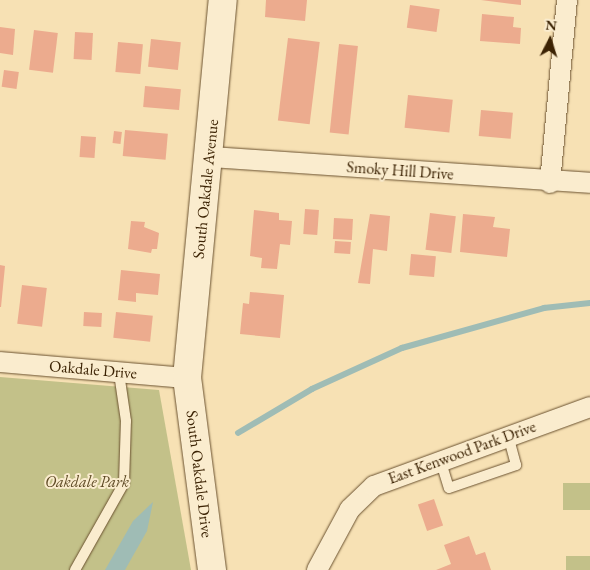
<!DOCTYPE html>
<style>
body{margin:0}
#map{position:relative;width:590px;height:570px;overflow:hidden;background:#f7e1b4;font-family:"EB Garamond",serif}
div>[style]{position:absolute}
.green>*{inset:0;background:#c3c189;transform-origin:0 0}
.water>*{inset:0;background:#9fbcb5}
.stream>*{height:5.5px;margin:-2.75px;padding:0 2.75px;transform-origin:2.75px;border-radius:2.75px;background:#9fbcb5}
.building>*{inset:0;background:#ecab8e;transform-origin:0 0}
.roads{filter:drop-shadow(0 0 1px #6b5230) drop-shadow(0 0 1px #6b5230)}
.lane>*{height:10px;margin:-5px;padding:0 5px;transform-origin:5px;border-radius:5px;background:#faecce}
.street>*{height:20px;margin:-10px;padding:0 10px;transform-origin:10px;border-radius:10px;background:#faecce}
.secondary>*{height:28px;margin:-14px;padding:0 14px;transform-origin:14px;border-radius:14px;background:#faecce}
span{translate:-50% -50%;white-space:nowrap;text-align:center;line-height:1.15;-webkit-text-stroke:4px #faecce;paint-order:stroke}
.street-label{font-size:16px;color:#3c2304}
.park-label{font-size:16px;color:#5e4a25;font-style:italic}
.north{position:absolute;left:525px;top:15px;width:50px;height:50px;-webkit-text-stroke:4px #faecce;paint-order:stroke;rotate:5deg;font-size:14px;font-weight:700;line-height:20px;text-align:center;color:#3c2304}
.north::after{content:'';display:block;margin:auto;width:18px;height:22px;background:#3c2304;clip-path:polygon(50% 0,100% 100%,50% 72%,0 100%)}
</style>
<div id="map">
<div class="green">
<div style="clip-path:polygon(0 377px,159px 390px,191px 570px,0 570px)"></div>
<div style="left:563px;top:483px;width:27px;height:27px"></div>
<div style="left:590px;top:556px;width:14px;height:24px;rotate:90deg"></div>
</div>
<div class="water">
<div style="clip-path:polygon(153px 502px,147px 531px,125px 570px,105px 570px,133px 521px)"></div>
</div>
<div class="stream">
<div style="left:238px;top:433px;width:86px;rotate:-30.7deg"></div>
<div style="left:312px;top:389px;width:99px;rotate:-24.5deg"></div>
<div style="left:402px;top:348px;width:148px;rotate:-15.7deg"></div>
<div style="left:544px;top:308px;width:46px;rotate:-6.2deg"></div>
</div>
<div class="building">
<div style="clip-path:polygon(266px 0,307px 0,305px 21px,265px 17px)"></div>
<div style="clip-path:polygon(481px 0,521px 0,521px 5px)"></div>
<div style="left:410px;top:5px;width:30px;height:23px;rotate:8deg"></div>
<div style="clip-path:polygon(482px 14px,514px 17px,513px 27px,521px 28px,520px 44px,480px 41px)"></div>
<div style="clip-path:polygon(0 27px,15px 29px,13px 55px,0 53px)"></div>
<div style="left:34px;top:30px;width:24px;height:40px;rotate:7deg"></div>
<div style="left:75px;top:32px;width:18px;height:27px;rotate:3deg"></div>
<div style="left:288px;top:38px;width:32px;height:83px;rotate:7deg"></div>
<div style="left:151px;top:39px;width:30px;height:28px;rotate:6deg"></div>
<div style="left:118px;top:42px;width:25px;height:30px;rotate:5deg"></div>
<div style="left:339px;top:44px;width:19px;height:89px;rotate:6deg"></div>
<div style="left:4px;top:70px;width:15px;height:17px;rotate:8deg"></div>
<div style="left:145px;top:86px;width:36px;height:21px;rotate:5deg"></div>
<div style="left:408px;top:95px;width:45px;height:33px;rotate:6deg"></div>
<div style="left:481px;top:110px;width:32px;height:26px;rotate:5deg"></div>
<div style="left:125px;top:130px;width:43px;height:26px;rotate:5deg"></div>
<div style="left:114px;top:131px;width:8px;height:12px;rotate:7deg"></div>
<div style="left:81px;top:136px;width:15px;height:21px;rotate:4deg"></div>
<div style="left:305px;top:209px;width:14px;height:25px;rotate:4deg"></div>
<div style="clip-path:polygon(254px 210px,279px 213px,279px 220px,292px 221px,290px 245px,280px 244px,277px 269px,261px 268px,262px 258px,250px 256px)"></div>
<div style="left:430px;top:213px;width:26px;height:37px;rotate:7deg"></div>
<div style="clip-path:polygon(370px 214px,390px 216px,387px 251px,373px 249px,370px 284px,358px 283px)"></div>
<div style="clip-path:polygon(463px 214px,495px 217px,493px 227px,510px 229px,507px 257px,460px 252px)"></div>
<div style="left:334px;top:218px;width:19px;height:21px;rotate:3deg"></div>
<div style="clip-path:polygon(131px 221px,145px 222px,144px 227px,159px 233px,157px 249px,152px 249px,151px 253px,128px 249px)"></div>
<div style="left:335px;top:241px;width:16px;height:12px;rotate:4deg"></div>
<div style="left:411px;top:254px;width:25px;height:21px;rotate:5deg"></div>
<div style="clip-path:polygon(0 265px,5px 266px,1px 307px,0 307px)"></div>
<div style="clip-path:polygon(121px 270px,160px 274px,158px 295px,136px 293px,136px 302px,118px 300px)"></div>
<div style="left:22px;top:285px;width:25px;height:39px;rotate:7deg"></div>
<div style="clip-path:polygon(250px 292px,284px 295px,280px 338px,240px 334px,243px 303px,249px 304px)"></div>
<div style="left:84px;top:312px;width:18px;height:14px;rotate:3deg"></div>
<div style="left:116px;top:312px;width:37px;height:26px;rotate:6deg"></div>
<div style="left:434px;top:499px;width:28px;height:17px;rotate:71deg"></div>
<div style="clip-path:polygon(469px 536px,476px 555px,485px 552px,491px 570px,436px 570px,451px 564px,444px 545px)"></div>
</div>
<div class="roads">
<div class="lane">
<div style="left:440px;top:459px;width:30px;rotate:73deg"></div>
<div style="left:449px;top:488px;width:71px;rotate:-18.9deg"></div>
<div style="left:516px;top:465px;width:30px;rotate:-105deg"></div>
<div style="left:75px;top:570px;width:100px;rotate:-60.6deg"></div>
<div style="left:124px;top:483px;width:62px;rotate:-88.2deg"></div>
<div style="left:126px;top:421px;width:49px;rotate:-98.3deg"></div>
</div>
<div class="street">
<div style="left:210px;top:157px;width:381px;rotate:3.9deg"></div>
<div style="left:550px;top:183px;width:184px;rotate:-84.7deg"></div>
<div style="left:0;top:362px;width:188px;rotate:4.9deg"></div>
<div style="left:317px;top:570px;width:69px;rotate:-61.6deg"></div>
<div style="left:350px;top:509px;width:33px;rotate:-44deg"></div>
<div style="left:374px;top:486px;width:230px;rotate:-20.1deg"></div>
</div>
<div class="secondary">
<div style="left:212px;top:570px;width:194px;rotate:-97.4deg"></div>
<div style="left:187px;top:378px;width:380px;rotate:-84.6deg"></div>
</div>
</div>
<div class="street-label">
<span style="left:400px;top:171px;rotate:4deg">Smoky Hill Drive</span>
<span style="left:206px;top:189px;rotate:-84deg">South Oakdale Avenue</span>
<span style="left:93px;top:370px;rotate:5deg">Oakdale Drive</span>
<span style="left:462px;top:453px;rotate:-20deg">East Kenwood Park Drive</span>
<span style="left:199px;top:474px;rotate:83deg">South Oakdale Drive</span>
</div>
<div class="park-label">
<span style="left:87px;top:482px">Oakdale Park</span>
</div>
<div class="north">N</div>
</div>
